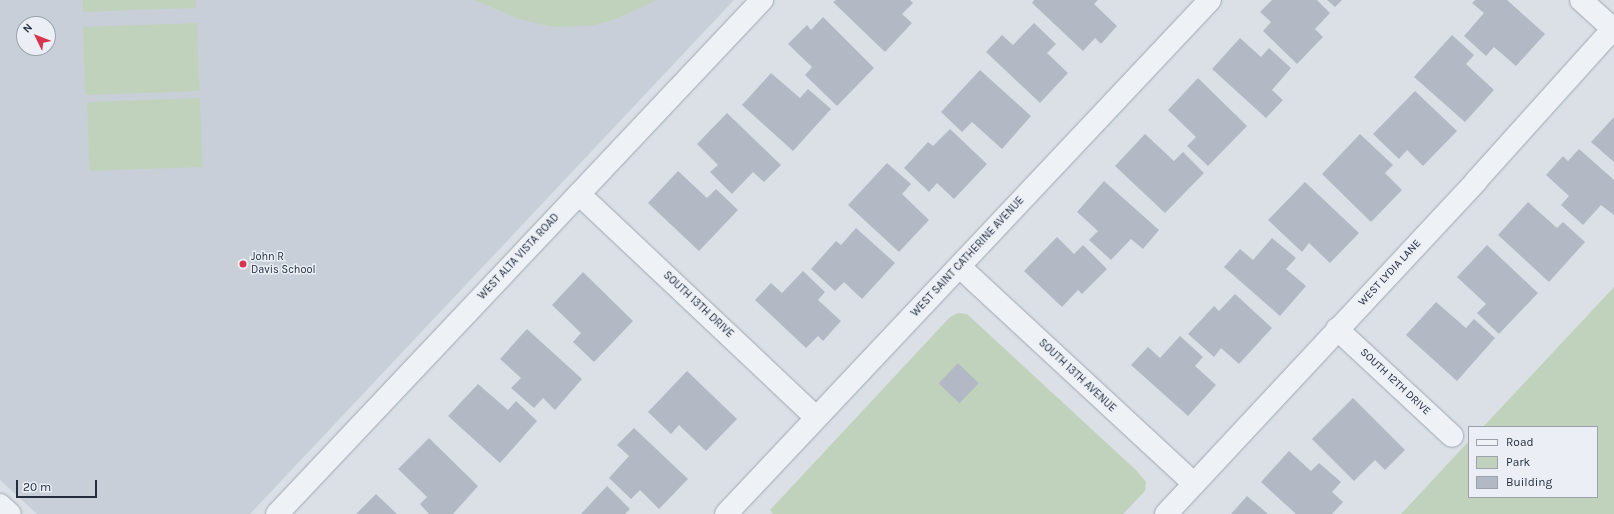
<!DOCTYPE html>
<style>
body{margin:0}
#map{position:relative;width:1614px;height:514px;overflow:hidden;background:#dbe0e7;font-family:Karla,sans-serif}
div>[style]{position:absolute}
.built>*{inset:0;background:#c9cfd9}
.green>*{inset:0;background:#c1d2bc;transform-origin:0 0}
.building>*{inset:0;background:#b2b9c4;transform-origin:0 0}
.roads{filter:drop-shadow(0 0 1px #a0a7b1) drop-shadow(0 0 1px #a0a7b1)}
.minor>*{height:22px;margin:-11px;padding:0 11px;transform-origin:11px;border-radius:11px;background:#eef1f5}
.tertiary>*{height:22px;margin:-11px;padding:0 11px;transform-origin:11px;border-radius:11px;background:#eef1f5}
.dots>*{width:11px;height:11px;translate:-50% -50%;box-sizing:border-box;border:2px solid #ebeff5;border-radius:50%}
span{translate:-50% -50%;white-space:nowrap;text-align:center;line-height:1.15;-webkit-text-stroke:3px #ebeff5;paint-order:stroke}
.street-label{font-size:11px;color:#242e3f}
.poi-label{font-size:11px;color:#242e3f}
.left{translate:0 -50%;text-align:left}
.legend{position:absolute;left:1468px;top:426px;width:130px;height:72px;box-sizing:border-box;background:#ebeff5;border:1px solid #9ba2ac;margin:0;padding:5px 7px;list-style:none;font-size:12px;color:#242e3f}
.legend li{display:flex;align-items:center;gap:8px;height:20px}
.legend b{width:20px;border:1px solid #9ba2ac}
.north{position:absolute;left:16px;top:16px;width:40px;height:40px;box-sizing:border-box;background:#ebeff5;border:1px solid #9ba2ac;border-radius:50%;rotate:313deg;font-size:11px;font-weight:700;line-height:16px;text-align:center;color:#242e3f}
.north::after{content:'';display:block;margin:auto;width:14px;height:18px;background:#d9334d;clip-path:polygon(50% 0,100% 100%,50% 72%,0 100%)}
.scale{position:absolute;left:16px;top:480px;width:81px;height:18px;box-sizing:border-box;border:2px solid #242e3f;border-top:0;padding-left:5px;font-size:12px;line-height:14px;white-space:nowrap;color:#242e3f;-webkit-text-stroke:3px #ebeff5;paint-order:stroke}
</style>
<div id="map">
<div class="built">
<div style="clip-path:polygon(evenodd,0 0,734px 0,250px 514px,37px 514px,0 480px,0 0,24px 24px,48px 24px,48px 48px,24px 48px,24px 24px)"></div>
</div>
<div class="green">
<div style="clip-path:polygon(83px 0,196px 0,196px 8px,83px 12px)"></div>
<div style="clip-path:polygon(474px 0,657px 0,614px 20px,590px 26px,552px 27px,519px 19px)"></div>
<div style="left:197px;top:23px;width:68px;height:114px;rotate:88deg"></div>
<div style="left:200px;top:98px;width:69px;height:113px;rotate:88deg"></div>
<div style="clip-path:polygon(1614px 287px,1614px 514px,1401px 514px,1469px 441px,1469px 497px,1597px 497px,1597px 427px,1483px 427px)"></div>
<div style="clip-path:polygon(958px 313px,967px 314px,1137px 471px,1146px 482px,1145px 491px,1123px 514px,773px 514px,770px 510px,950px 317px)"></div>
</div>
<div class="building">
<div style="clip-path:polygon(836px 0,910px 0,913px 3px,902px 14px,912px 23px,885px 52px,833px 2px)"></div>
<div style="clip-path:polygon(1034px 0,1098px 0,1094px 4px,1117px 26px,1101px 44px,1095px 38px,1083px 51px,1032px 3px)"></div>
<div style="clip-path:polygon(1272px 0,1317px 0,1330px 13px,1315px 29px,1323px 37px,1297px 64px,1263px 31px,1271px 22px,1260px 12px)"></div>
<div style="clip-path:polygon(1327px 0,1342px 0,1335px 7px)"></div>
<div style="clip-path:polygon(1475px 0,1507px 0,1545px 34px,1516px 66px,1494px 47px,1486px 56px,1464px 36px,1484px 13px,1472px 3px)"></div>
<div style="clip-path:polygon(823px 17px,874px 68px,837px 106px,805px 75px,812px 67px,788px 44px,807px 25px,811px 30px)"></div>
<div style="clip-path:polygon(1034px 23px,1056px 44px,1047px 53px,1068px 73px,1040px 103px,986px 52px,1002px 35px,1013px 45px)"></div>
<div style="clip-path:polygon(1452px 35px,1474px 55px,1466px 64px,1494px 90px,1465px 122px,1414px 77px)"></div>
<div style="clip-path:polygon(1240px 38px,1261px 57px,1269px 48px,1291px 68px,1272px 90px,1283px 100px,1266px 118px,1212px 69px)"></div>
<div style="clip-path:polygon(980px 70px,1031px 116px,1002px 149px,972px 122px,962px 132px,941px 112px)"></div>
<div style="clip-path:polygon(771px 73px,800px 98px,808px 89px,831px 109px,793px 151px,742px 105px)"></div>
<div style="clip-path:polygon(1198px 78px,1247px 126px,1208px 166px,1187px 146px,1196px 137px,1168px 110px)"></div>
<div style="clip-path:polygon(1415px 91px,1457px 131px,1423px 166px,1407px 150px,1399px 159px,1373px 134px)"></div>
<div style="clip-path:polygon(727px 113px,781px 165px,764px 182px,753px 172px,732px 194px,710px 172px,718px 165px,697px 144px)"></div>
<div style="clip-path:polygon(1614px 117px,1614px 162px,1591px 142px)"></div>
<div style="clip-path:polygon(950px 129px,987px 164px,954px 199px,937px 183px,929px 192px,904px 168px,928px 142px,933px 146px)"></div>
<div style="clip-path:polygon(1145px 134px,1174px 161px,1183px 152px,1204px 173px,1165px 213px,1115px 166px)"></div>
<div style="clip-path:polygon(1360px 134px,1393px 165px,1385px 173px,1402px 190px,1371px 222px,1322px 174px)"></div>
<div style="clip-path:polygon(1579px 149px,1614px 180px,1614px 215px,1601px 205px,1583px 225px,1561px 205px,1569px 196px,1546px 175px,1563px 156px,1568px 161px)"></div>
<div style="clip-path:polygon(887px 163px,911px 184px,902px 194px,929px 220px,899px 252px,848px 205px)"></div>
<div style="clip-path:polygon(678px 171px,707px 198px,716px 189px,738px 210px,699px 251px,648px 203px)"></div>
<div style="clip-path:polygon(1104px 181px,1159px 230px,1143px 249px,1131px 239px,1111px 260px,1089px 240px,1098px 231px,1077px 212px)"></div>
<div style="clip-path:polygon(1305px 182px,1359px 233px,1330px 263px,1309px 243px,1302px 252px,1268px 220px)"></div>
<div style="clip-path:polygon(1528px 202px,1557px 228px,1563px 222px,1585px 242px,1549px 282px,1498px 235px)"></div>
<div style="clip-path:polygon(856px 228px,895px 263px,862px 299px,844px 282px,835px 291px,811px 269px,836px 241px,841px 245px)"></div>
<div style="clip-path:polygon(1057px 237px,1074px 254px,1083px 245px,1107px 269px,1082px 294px,1078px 290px,1062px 307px,1024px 271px)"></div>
<div style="clip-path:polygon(1272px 238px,1296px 258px,1286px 269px,1306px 286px,1280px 316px,1224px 267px,1240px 249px,1253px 260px)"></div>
<div style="clip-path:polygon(1487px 245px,1538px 293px,1499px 334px,1477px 313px,1486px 304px,1457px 277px)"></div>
<div style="clip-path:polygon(803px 271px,825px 292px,818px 300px,841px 321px,823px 341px,818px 336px,806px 348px,755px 300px,771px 283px,782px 293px)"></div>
<div style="clip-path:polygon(583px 272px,633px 321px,594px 362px,573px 342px,581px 333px,552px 305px)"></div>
<div style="clip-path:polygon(1235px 294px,1272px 328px,1239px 364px,1221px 348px,1214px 357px,1188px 334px,1214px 306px,1219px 311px)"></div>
<div style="clip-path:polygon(1436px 302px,1466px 328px,1474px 319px,1495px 338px,1457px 381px,1406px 335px)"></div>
<div style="clip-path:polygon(527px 329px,582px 379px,555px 410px,543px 398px,534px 408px,511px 388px,521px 378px,500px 359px)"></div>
<div style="clip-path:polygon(1180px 336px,1203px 357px,1195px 366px,1216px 385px,1188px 416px,1131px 365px,1148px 347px,1160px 358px)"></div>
<div style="left:958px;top:363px;width:29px;height:28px;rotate:44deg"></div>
<div style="clip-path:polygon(687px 371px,737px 419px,706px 451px,679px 425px,671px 434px,648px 412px)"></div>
<div style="clip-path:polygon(478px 384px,508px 410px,516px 401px,537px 421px,500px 463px,448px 416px)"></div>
<div style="clip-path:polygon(1353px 398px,1405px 450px,1385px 470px,1375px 460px,1354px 481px,1312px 439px)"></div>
<div style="clip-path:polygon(634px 428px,688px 479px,659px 509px,640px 490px,631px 499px,609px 478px,629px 456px,617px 445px)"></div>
<div style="clip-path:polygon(429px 438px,478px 486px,453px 514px,429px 514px,420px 504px,427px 497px,398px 469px)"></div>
<div style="clip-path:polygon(1289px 451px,1311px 471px,1319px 463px,1341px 482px,1332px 492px,1343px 502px,1332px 514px,1296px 514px,1261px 482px)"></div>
<div style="clip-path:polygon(607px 486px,630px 509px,625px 514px,581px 514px)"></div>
<div style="clip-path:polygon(376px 494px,397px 514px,356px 514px)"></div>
<div style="clip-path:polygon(1247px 496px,1268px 514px,1231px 514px)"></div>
</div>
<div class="roads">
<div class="minor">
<div style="left:579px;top:194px;width:325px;rotate:43.3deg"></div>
<div style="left:960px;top:267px;width:319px;rotate:42.8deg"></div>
<div style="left:1337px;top:329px;width:157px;rotate:42.9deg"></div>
<div style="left:277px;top:514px;width:707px;rotate:-46.66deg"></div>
<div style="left:726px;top:514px;width:706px;rotate:-46.72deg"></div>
<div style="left:1166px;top:514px;width:455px;rotate:-47deg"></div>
<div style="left:1476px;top:181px;width:205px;rotate:-48deg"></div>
<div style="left:1613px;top:29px;width:43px;rotate:-137.8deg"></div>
</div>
<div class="tertiary">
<div style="left:0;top:505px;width:13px;rotate:42deg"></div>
</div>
</div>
<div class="dots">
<div style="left:243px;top:264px;background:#d9334d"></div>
</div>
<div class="street-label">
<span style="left:519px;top:257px;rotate:-47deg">WEST ALTA VISTA ROAD</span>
<span style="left:968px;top:257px;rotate:-47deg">WEST SAINT CATHERINE AVENUE</span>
<span style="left:1390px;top:273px;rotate:-47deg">WEST LYDIA LANE</span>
<span style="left:698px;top:305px;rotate:43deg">SOUTH 13TH DRIVE</span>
<span style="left:1077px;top:376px;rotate:43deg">SOUTH 13TH AVENUE</span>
<span style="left:1395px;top:382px;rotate:43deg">SOUTH 12TH DRIVE</span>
</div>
<div class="poi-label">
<span class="left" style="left:251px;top:264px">John R<br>Davis School</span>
</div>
<ul class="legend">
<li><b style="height:5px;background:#eef1f5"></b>Road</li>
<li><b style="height:11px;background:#c1d2bc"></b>Park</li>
<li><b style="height:11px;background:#b2b9c4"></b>Building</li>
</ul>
<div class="north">N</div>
<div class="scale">20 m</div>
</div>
